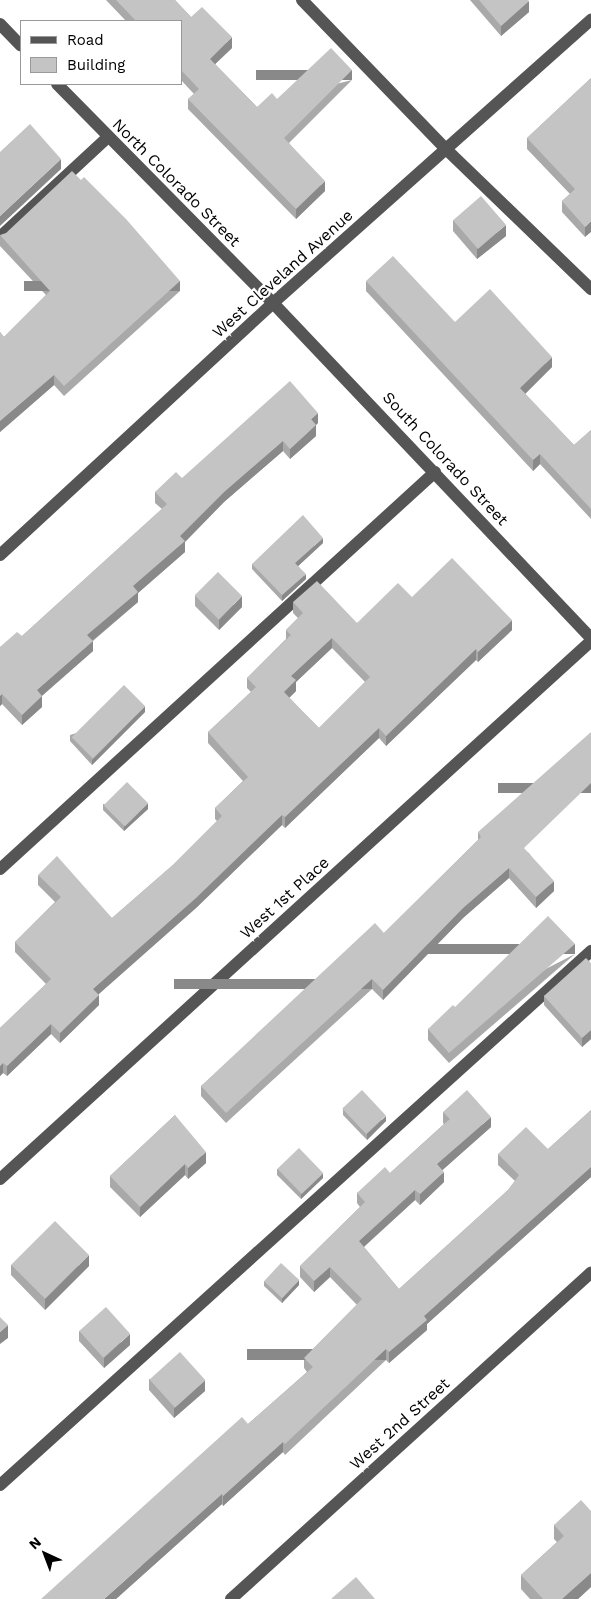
<!DOCTYPE html>
<style>
body{margin:0}
#map{position:relative;width:591px;height:1599px;overflow:hidden;background:#fff;font-family:"Work Sans",sans-serif}
div>[style]{position:absolute}
.minor>*{height:12px;margin:-6px;padding:0 6px;transform-origin:6px;border-radius:6px;background:#555}
.wall>*{inset:0;background:#a9a9a9}
.shaded-wall>*{inset:0;background:#898989;transform-origin:0 0}
.building>*{inset:0;background:#c4c4c4;transform-origin:0 0}
span{translate:-50% -50%;white-space:nowrap;text-align:center;line-height:1.15;-webkit-text-stroke:4.5px #fff;paint-order:stroke}
.street-label{font-size:16px;color:#000}
.legend{position:absolute;left:20px;top:20px;width:162px;height:65px;box-sizing:border-box;background:#fff;border:1px solid #999;margin:0;padding:6px 9px;list-style:none;font-size:15px;color:#000}
.legend li{display:flex;align-items:center;gap:10px;height:25px}
.legend b{width:25px;border:1px solid #999}
.north{position:absolute;left:20px;top:1529px;width:50px;height:50px;-webkit-text-stroke:4px #fff;paint-order:stroke;rotate:317deg;font-size:14px;font-weight:700;line-height:20px;text-align:center;color:#000}
.north::after{content:'';display:block;margin:auto;width:18px;height:22px;background:#000;clip-path:polygon(50% 0,100% 100%,50% 72%,0 100%)}
</style>
<div id="map">
<div class="minor">
<div style="left:302px;top:0;width:210px;rotate:46deg"></div>
<div style="left:448px;top:151px;width:199px;rotate:44deg"></div>
<div style="left:0;top:24px;width:30px;rotate:46deg"></div>
<div style="left:57px;top:84px;width:308px;rotate:45.4deg"></div>
<div style="left:273px;top:303px;width:462px;rotate:46.5deg"></div>
<div style="left:0;top:237px;width:147px;rotate:-42.8deg"></div>
<div style="left:0;top:555px;width:372px;rotate:-42.7deg"></div>
<div style="left:273px;top:303px;width:426px;rotate:-41.7deg"></div>
<div style="left:0;top:869px;width:589px;rotate:-42.38deg"></div>
<div style="left:0;top:1179px;width:799px;rotate:-42.31deg"></div>
<div style="left:0;top:1485px;width:797px;rotate:-42.1deg"></div>
<div style="left:231px;top:1599px;width:486px;rotate:-42.2deg"></div>
</div>
<div class="wall">
<div style="clip-path:polygon(106px 0,175px 0,191px 17px,232px 48px,215px 64px,257px 107px,277px 99px,352px 80px,289px 143px,325px 191px,296px 219px,188px 109px,188px 99px,194px 94px,181px 80px,181px 21px,126px 21px)"></div>
<div style="clip-path:polygon(470px 0,528px 0,529px 12px,501px 36px)"></div>
<div style="clip-path:polygon(591px 78px,585px 237px,562px 212px,562px 201px,570px 194px,527px 149px,527px 138px)"></div>
<div style="clip-path:polygon(453px 220px,506px 236px,477px 259px,453px 231px)"></div>
<div style="clip-path:polygon(0 235px,180px 291px,64px 396px,54px 385px,0 432px,0 332px,4px 337px,46px 295px,0 246px)"></div>
<div style="clip-path:polygon(366px 281px,552px 367px,525px 394px,574px 445px,591px 430px,591px 519px,540px 464px,533px 471px,366px 291px)"></div>
<div style="clip-path:polygon(318px 423px,316px 425px,316px 436px,290px 459px,283px 451px,224px 502px,185px 542px,185px 552px,138px 593px,138px 602px,93px 641px,93px 651px,42px 696px,42px 707px,22px 725px,2px 704px,0 706px,0 647px,22px 636px,162px 509px,155px 503px,155px 492px,182px 478px)"></div>
<div style="clip-path:polygon(323px 543px,298px 566px,306px 579px,282px 601px,252px 569px,252px 564px)"></div>
<div style="clip-path:polygon(195px 595px,242px 607px,219px 630px,195px 606px)"></div>
<div style="clip-path:polygon(evenodd,412px 597px,512px 630px,478px 662px,476px 660px,386px 746px,379px 738px,285px 828px,282px 825px,196px 908px,99px 994px,99px 1005px,60px 1043px,51px 1034px,7px 1076px,3px 1073px,0 1076px,0 1028px,46px 984px,15px 952px,15px 942px,55px 902px,38px 885px,38px 875px,112px 918px,174px 864px,217px 821px,215px 819px,215px 808px,243px 781px,208px 743px,208px 732px,251px 692px,247px 688px,247px 678px,286px 639px,286px 630px,298px 618px,293px 613px,293px 602px,357px 623px,412px 597px,332px 648px,365px 682px,319px 728px,289px 698px,296px 691px,296px 682px,332px 648px)"></div>
<div style="clip-path:polygon(145px 712px,92px 765px,70px 741px,70px 735px)"></div>
<div style="clip-path:polygon(103px 804px,148px 809px,124px 831px,103px 810px)"></div>
<div style="clip-path:polygon(478px 832px,529px 853px,554px 891px,536px 908px,509px 878px,463px 918px,383px 1000px,372px 989px,226px 1123px,201px 1096px,201px 1086px,384px 933px,478px 840px)"></div>
<div style="clip-path:polygon(575px 954px,449px 1063px,428px 1040px,428px 1029px)"></div>
<div style="clip-path:polygon(591px 963px,591px 1039px,582px 1047px,544px 1005px,544px 996px)"></div>
<div style="clip-path:polygon(343px 1109px,386px 1121px,367px 1140px,343px 1115px)"></div>
<div style="clip-path:polygon(591px 1110px,591px 1177px,427px 1324px,427px 1330px,389px 1363px,386px 1360px,285px 1455px,283px 1452px,223px 1506px,222px 1504px,116px 1599px,248px 1424px,307px 1372px,304px 1368px,304px 1358px,357px 1305px,330px 1277px,314px 1292px,300px 1277px,300px 1266px,360px 1207px,357px 1203px,357px 1193px,390px 1173px,444px 1124px,443px 1123px,443px 1112px,491px 1127px,442px 1170px,444px 1182px,420px 1205px,415px 1200px,364px 1247px,399px 1289px,508px 1190px,515px 1181px,498px 1165px,498px 1154px,548px 1149px)"></div>
<div style="clip-path:polygon(175px 1115px,206px 1163px,188px 1179px,185px 1175px,140px 1217px,110px 1187px,110px 1176px)"></div>
<div style="clip-path:polygon(277px 1169px,323px 1178px,301px 1199px,277px 1175px)"></div>
<div style="clip-path:polygon(11px 1265px,89px 1266px,45px 1310px,11px 1275px)"></div>
<div style="clip-path:polygon(264px 1281px,299px 1285px,282px 1303px,264px 1286px)"></div>
<div style="clip-path:polygon(79px 1331px,130px 1345px,104px 1368px,79px 1341px)"></div>
<div style="clip-path:polygon(149px 1379px,205px 1391px,174px 1418px,149px 1390px)"></div>
<div style="clip-path:polygon(591px 1511px,591px 1587px,578px 1599px,530px 1599px,521px 1589px,521px 1575px,557px 1542px,554px 1539px,554px 1525px)"></div>
</div>
<div class="shaded-wall">
<div style="clip-path:polygon(529px 1px,529px 12px,501px 36px,501px 26px)"></div>
<div style="clip-path:polygon(232px 37px,232px 48px,210px 69px,210px 59px)"></div>
<div style="left:352px;top:70px;width:10px;height:96px;rotate:90deg"></div>
<div style="clip-path:polygon(61px 159px,61px 169px,0 226px,0 216px)"></div>
<div style="clip-path:polygon(325px 181px,325px 191px,296px 219px,296px 209px)"></div>
<div style="clip-path:polygon(591px 221px,591px 232px,585px 237px,585px 227px)"></div>
<div style="clip-path:polygon(506px 225px,506px 236px,477px 259px,477px 249px)"></div>
<div style="left:180px;top:281px;width:10px;height:156px;rotate:90deg"></div>
<div style="clip-path:polygon(552px 357px,552px 367px,520px 399px,520px 388px)"></div>
<div style="clip-path:polygon(54px 375px,54px 385px,0 432px,0 421px)"></div>
<div style="clip-path:polygon(318px 413px,318px 423px,311px 430px,311px 419px)"></div>
<div style="clip-path:polygon(316px 425px,316px 436px,290px 459px,290px 449px)"></div>
<div style="clip-path:polygon(283px 441px,283px 451px,224px 502px,185px 542px,185px 552px,138px 593px,138px 602px,87px 645px,87px 635px,180px 536px,224px 492px)"></div>
<div style="clip-path:polygon(540px 454px,540px 464px,533px 471px,533px 460px)"></div>
<div style="clip-path:polygon(323px 538px,323px 543px,295px 569px,295px 563px)"></div>
<div style="clip-path:polygon(306px 574px,306px 579px,282px 601px,282px 595px)"></div>
<div style="clip-path:polygon(242px 596px,242px 607px,219px 630px,219px 620px)"></div>
<div style="clip-path:polygon(512px 620px,512px 630px,478px 662px,478px 652px)"></div>
<div style="clip-path:polygon(332px 638px,332px 648px,296px 682px,296px 691px,284px 703px,284px 692px,291px 676px)"></div>
<div style="clip-path:polygon(93px 641px,93px 651px,37px 700px,37px 690px)"></div>
<div style="clip-path:polygon(476px 649px,476px 660px,386px 746px,386px 736px)"></div>
<div style="clip-path:polygon(2px 694px,2px 704px,0 706px,0 696px)"></div>
<div style="clip-path:polygon(42px 696px,42px 707px,22px 725px,22px 715px)"></div>
<div style="clip-path:polygon(145px 706px,145px 712px,92px 765px,92px 760px)"></div>
<div style="clip-path:polygon(379px 728px,379px 738px,285px 828px,285px 817px)"></div>
<div style="left:591px;top:783px;width:10px;height:93px;rotate:90deg"></div>
<div style="clip-path:polygon(148px 803px,148px 809px,124px 831px,124px 826px)"></div>
<div style="clip-path:polygon(282px 815px,282px 825px,196px 908px,93px 999px,93px 989px)"></div>
<div style="clip-path:polygon(509px 868px,509px 878px,463px 918px,383px 1000px,383px 990px,463px 908px)"></div>
<div style="clip-path:polygon(554px 881px,554px 891px,536px 908px,536px 897px)"></div>
<div style="left:575px;top:944px;width:10px;height:167px;rotate:90deg"></div>
<div style="left:372px;top:979px;width:10px;height:198px;rotate:90deg"></div>
<div style="clip-path:polygon(99px 995px,99px 1005px,60px 1043px,60px 1033px)"></div>
<div style="clip-path:polygon(51px 1024px,51px 1034px,7px 1076px,7px 1066px)"></div>
<div style="clip-path:polygon(591px 1030px,591px 1039px,582px 1047px,582px 1038px)"></div>
<div style="clip-path:polygon(3px 1063px,3px 1073px,0 1076px,0 1066px)"></div>
<div style="clip-path:polygon(386px 1116px,386px 1121px,367px 1140px,367px 1134px)"></div>
<div style="clip-path:polygon(491px 1117px,491px 1127px,437px 1175px,437px 1164px)"></div>
<div style="clip-path:polygon(206px 1152px,206px 1163px,188px 1179px,188px 1168px)"></div>
<div style="clip-path:polygon(185px 1164px,185px 1175px,140px 1217px,140px 1207px)"></div>
<div style="clip-path:polygon(591px 1167px,591px 1177px,427px 1324px,427px 1330px,389px 1363px,389px 1352px,424px 1316px)"></div>
<div style="clip-path:polygon(444px 1172px,444px 1182px,420px 1205px,420px 1194px)"></div>
<div style="clip-path:polygon(323px 1173px,323px 1178px,301px 1199px,301px 1194px)"></div>
<div style="clip-path:polygon(415px 1190px,415px 1200px,359px 1251px,359px 1241px)"></div>
<div style="clip-path:polygon(89px 1255px,89px 1266px,45px 1310px,45px 1299px)"></div>
<div style="clip-path:polygon(330px 1267px,330px 1277px,314px 1292px,314px 1281px)"></div>
<div style="clip-path:polygon(299px 1280px,299px 1285px,282px 1303px,282px 1298px)"></div>
<div style="clip-path:polygon(8px 1325px,8px 1338px,0 1344px,0 1332px)"></div>
<div style="clip-path:polygon(130px 1334px,130px 1345px,104px 1368px,104px 1358px)"></div>
<div style="left:386px;top:1349px;width:11px;height:139px;rotate:90deg"></div>
<div style="clip-path:polygon(205px 1380px,205px 1391px,174px 1418px,174px 1408px)"></div>
<div style="clip-path:polygon(283px 1442px,283px 1452px,223px 1506px,223px 1496px)"></div>
<div style="clip-path:polygon(222px 1494px,222px 1504px,116px 1599px,104px 1599px)"></div>
<div style="clip-path:polygon(591px 1573px,591px 1587px,578px 1599px,562px 1599px)"></div>
</div>
<div class="building">
<div style="clip-path:polygon(116px 0,175px 0,191px 17px,202px 7px,232px 37px,210px 59px,257px 107px,272px 93px,277px 99px,331px 48px,352px 70px,284px 138px,325px 181px,296px 209px,188px 99px,199px 89px,181px 70px,181px 21px,136px 21px)"></div>
<div style="clip-path:polygon(479px 0,528px 0,529px 1px,501px 26px)"></div>
<div style="clip-path:polygon(591px 78px,591px 221px,585px 227px,562px 201px,575px 189px,527px 138px)"></div>
<div style="clip-path:polygon(30px 124px,61px 159px,0 216px,0 152px)"></div>
<div style="clip-path:polygon(72px 171px,81px 180px,84px 177px,126px 219px,180px 281px,64px 386px,54px 375px,0 421px,0 332px,4px 337px,50px 291px,0 235px,6px 233px)"></div>
<div style="left:481px;top:196px;width:38px;height:37px;rotate:49deg"></div>
<div style="clip-path:polygon(393px 256px,455px 322px,490px 289px,552px 357px,520px 388px,574px 445px,591px 430px,591px 509px,540px 454px,533px 460px,366px 281px)"></div>
<div style="clip-path:polygon(290px 381px,318px 413px,311px 419px,316px 425px,290px 449px,283px 441px,224px 492px,180px 536px,185px 541px,133px 586px,138px 592px,87px 635px,93px 641px,37px 690px,42px 696px,22px 715px,2px 694px,0 696px,0 647px,17px 632px,22px 636px,167px 504px,155px 492px,176px 472px,182px 478px)"></div>
<div style="clip-path:polygon(303px 515px,323px 538px,295px 563px,306px 574px,282px 595px,252px 564px)"></div>
<div style="clip-path:polygon(evenodd,452px 558px,512px 620px,478px 652px,476px 649px,386px 736px,379px 728px,285px 817px,282px 815px,196px 898px,93px 989px,99px 995px,60px 1033px,51px 1024px,7px 1066px,3px 1063px,0 1066px,0 1028px,51px 979px,15px 942px,61px 897px,38px 875px,57px 856px,112px 918px,174px 864px,222px 816px,215px 808px,248px 777px,208px 732px,256px 687px,247px 678px,291px 635px,286px 630px,303px 613px,293px 602px,317px 581px,357px 623px,398px 583px,412px 597px,452px 558px,332px 638px,370px 677px,319px 728px,284px 692px,296px 680px,291px 676px,332px 638px)"></div>
<div style="left:218px;top:572px;width:34px;height:33px;rotate:45deg"></div>
<div style="left:124px;top:685px;width:30px;height:74px;rotate:45deg"></div>
<div style="clip-path:polygon(591px 732px,591px 783px,524px 848px,554px 881px,536px 897px,509px 868px,463px 908px,383px 990px,372px 979px,226px 1113px,201px 1086px,375px 923px,384px 933px,481px 837px,478px 832px)"></div>
<div style="left:127px;top:782px;width:30px;height:33px;rotate:45deg"></div>
<div style="clip-path:polygon(548px 916px,575px 944px,449px 1053px,428px 1029px,453px 1005px,455px 1007px)"></div>
<div style="clip-path:polygon(586px 958px,591px 963px,591px 1030px,582px 1038px,544px 996px)"></div>
<div style="left:362px;top:1090px;width:35px;height:27px;rotate:47deg"></div>
<div style="clip-path:polygon(467px 1090px,491px 1117px,437px 1164px,444px 1172px,420px 1194px,415px 1190px,359px 1241px,399px 1289px,508px 1190px,519px 1175px,498px 1154px,526px 1127px,548px 1149px,591px 1110px,591px 1167px,424px 1316px,427px 1320px,389px 1352px,386px 1349px,285px 1444px,283px 1442px,223px 1496px,222px 1494px,104px 1599px,41px 1599px,242px 1417px,248px 1424px,313px 1367px,304px 1358px,362px 1299px,330px 1267px,314px 1281px,300px 1266px,365px 1202px,357px 1193px,385px 1167px,390px 1173px,450px 1119px,443px 1112px)"></div>
<div style="clip-path:polygon(175px 1115px,206px 1152px,188px 1168px,185px 1164px,140px 1207px,110px 1176px)"></div>
<div style="left:299px;top:1148px;width:35px;height:30px;rotate:46deg"></div>
<div style="left:55px;top:1221px;width:48px;height:62px;rotate:45deg"></div>
<div style="left:281px;top:1263px;width:25px;height:25px;rotate:43deg"></div>
<div style="left:106px;top:1307px;width:36px;height:36px;rotate:48deg"></div>
<div style="clip-path:polygon(0 1317px,8px 1325px,0 1332px)"></div>
<div style="left:180px;top:1352px;width:38px;height:41px;rotate:48deg"></div>
<div style="clip-path:polygon(581px 1500px,591px 1511px,591px 1573px,562px 1599px,543px 1599px,521px 1575px,564px 1536px,554px 1525px)"></div>
<div style="clip-path:polygon(356px 1577px,375px 1599px,331px 1599px)"></div>
</div>
<div class="street-label">
<span style="left:176px;top:183px;rotate:45deg">North Colorado Street</span>
<span style="left:283px;top:274px;rotate:-42deg">West Cleveland Avenue</span>
<span style="left:445px;top:459px;rotate:47deg">South Colorado Street</span>
<span style="left:285px;top:898px;rotate:-42deg">West 1st Place</span>
<span style="left:400px;top:1424px;rotate:-42deg">West 2nd Street</span>
</div>
<ul class="legend">
<li><b style="height:6px;background:#555"></b>Road</li>
<li><b style="height:14px;background:#c4c4c4"></b>Building</li>
</ul>
<div class="north">N</div>
</div>
